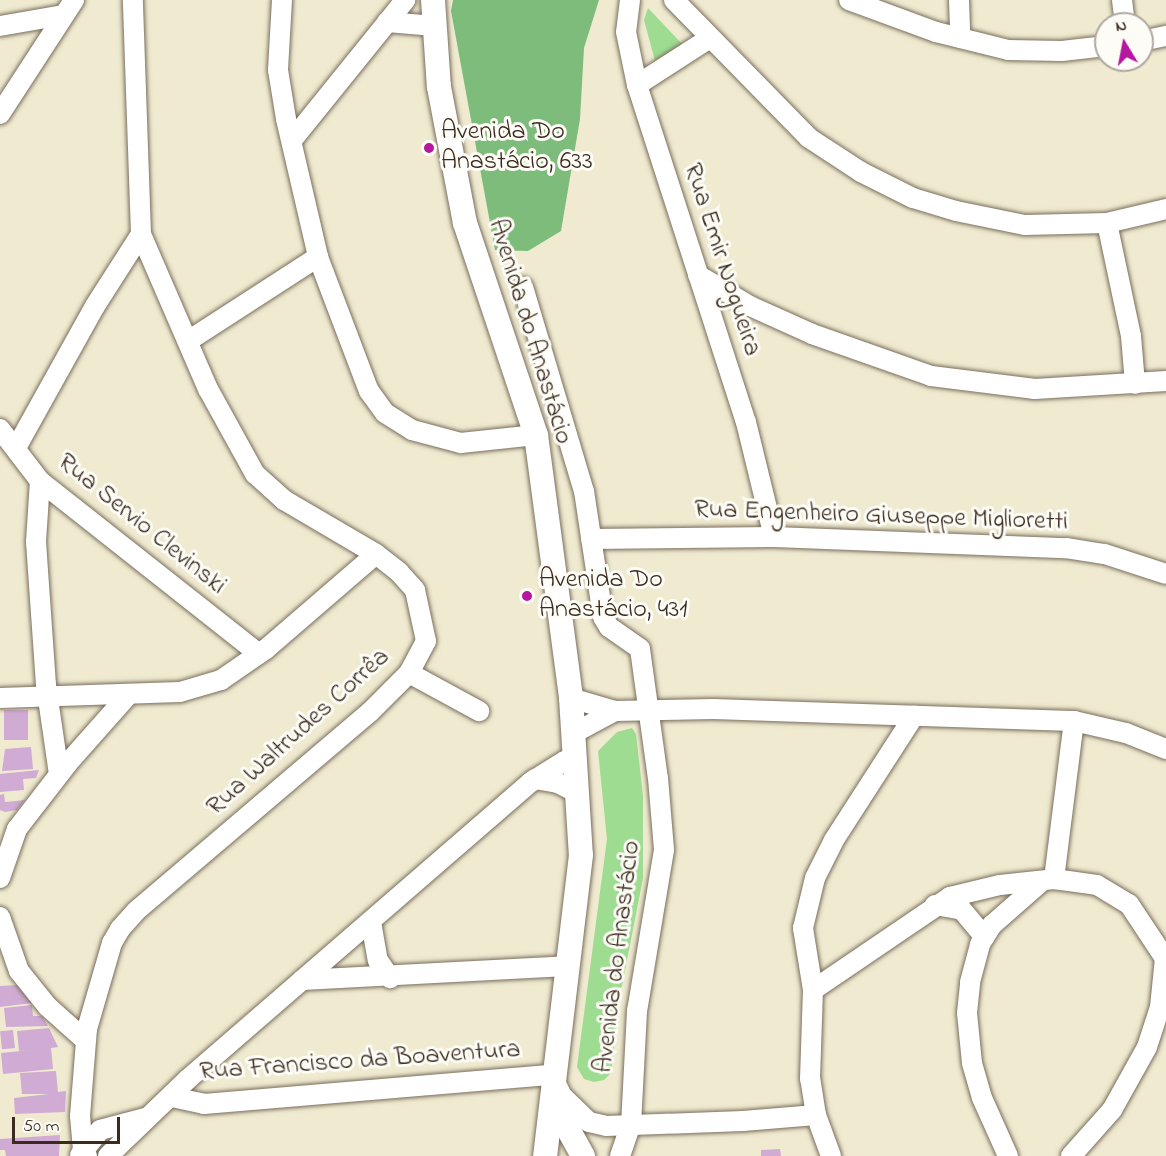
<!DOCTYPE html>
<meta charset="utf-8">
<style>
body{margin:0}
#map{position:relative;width:1166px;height:1156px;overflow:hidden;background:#efead0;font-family:"Indie Flower",sans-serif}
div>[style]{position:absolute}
.green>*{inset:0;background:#9edc91}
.forest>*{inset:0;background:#7ebc7b}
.building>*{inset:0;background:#d0abd3;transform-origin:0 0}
.roads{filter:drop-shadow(0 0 2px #7a6d5c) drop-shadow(0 0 2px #7a6d5c)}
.minor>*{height:20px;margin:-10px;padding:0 10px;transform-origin:10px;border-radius:10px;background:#fff}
.major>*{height:24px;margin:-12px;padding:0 12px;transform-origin:12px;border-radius:12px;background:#fff}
.dots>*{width:16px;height:16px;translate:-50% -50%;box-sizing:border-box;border:3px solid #fdfcf7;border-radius:50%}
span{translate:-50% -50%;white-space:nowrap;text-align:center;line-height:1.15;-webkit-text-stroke:6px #fdfcf7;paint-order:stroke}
.poi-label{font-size:26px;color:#3b2a1e}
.left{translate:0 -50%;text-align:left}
.street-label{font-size:26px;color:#3b2a1e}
.north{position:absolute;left:1094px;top:12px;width:60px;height:60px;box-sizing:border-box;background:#fdfcf7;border:2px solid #afa8a0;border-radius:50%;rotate:350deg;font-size:16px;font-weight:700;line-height:24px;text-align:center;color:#3b2a1e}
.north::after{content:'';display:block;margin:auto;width:21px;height:27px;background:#b5179e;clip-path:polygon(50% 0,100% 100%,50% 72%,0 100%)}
.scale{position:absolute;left:12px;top:1117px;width:108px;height:27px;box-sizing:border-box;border:3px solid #3b2a1e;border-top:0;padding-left:8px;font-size:18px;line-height:21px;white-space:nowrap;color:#3b2a1e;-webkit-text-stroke:4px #fdfcf7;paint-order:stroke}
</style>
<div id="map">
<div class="green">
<div style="clip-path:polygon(648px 8px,683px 45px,655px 61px,644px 20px)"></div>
<div style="clip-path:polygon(632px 728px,636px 734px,643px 796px,643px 878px,620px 996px,611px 1073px,604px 1080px,594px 1082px,584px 1079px,577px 1067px,607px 839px,598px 751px,617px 732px)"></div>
</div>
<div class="forest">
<div style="clip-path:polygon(453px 0,599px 0,584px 48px,580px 119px,561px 231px,528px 251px,495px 250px,451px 11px)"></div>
</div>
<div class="building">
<div style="left:28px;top:710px;width:30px;height:24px;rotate:90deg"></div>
<div style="clip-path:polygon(31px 747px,33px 769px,2px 771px,5px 749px)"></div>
<div style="clip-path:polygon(39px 770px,36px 778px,23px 779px,24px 790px,0 792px,0 774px)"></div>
<div style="clip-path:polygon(4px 794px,5px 802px,25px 800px,17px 810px,5px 812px,0 810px,0 795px)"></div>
<div style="clip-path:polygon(18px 985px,32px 1003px,0 1007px,0 986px)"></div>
<div style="clip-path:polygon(32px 1005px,33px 1016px,42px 1016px,48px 1026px,6px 1027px,4px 1008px)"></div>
<div style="clip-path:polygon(49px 1028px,58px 1047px,51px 1048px,53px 1069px,3px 1074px,1px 1053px,31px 1050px,19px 1051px,17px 1031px)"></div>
<div style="left:13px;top:1030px;width:18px;height:13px;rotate:84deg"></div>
<div style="clip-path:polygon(56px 1071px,58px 1092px,66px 1091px,65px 1112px,15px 1114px,14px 1098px,49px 1094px,22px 1094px,20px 1073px)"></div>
<div style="clip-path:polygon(60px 1135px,59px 1156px,6px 1156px,5px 1150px,0 1150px,0 1139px)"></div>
<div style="clip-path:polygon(780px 1149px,781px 1156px,761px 1156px,761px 1150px)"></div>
</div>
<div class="roads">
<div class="minor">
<div style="left:282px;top:0;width:70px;rotate:93.3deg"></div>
<div style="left:278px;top:70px;width:50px;rotate:80.7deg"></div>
<div style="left:286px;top:119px;width:142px;rotate:76.9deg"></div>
<div style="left:318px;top:257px;width:143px;rotate:69.2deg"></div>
<div style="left:369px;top:391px;width:27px;rotate:54deg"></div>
<div style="left:385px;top:413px;width:32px;rotate:32deg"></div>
<div style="left:412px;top:430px;width:51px;rotate:14.9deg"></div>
<div style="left:461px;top:443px;width:75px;rotate:-6.1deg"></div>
<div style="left:630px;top:0;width:32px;rotate:97deg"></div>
<div style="left:626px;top:32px;width:54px;rotate:78.3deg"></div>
<div style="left:637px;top:85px;width:354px;rotate:72.1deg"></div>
<div style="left:746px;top:422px;width:118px;rotate:76.3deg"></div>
<div style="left:674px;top:0;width:193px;rotate:45.6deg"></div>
<div style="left:809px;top:138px;width:62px;rotate:33.2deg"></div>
<div style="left:861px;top:172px;width:58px;rotate:26.6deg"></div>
<div style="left:913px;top:198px;width:45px;rotate:16.8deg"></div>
<div style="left:956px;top:211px;width:70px;rotate:11.5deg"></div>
<div style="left:1025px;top:225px;width:82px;rotate:-1.4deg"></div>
<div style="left:1107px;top:223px;width:61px;rotate:-13.3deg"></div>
<div style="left:849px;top:0;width:93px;rotate:20.2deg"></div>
<div style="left:936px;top:32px;width:74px;rotate:14deg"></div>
<div style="left:1008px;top:50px;width:54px;rotate:1.1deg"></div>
<div style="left:1062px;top:51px;width:44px;rotate:-6.5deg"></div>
<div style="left:959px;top:0;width:38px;rotate:88deg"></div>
<div style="left:1122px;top:0;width:24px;rotate:83deg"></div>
<div style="left:387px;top:22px;width:48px;rotate:4.8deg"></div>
<div style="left:0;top:26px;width:64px;rotate:-9.9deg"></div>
<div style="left:1142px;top:41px;width:25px;rotate:-12deg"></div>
<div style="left:637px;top:85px;width:87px;rotate:-32.8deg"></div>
<div style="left:0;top:114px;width:136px;rotate:-57deg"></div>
<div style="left:293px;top:139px;width:179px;rotate:-51.1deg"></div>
<div style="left:1107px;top:223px;width:116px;rotate:78deg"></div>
<div style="left:1131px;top:336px;width:48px;rotate:85.2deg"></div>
<div style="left:698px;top:275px;width:61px;rotate:30.8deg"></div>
<div style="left:750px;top:306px;width:68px;rotate:24.3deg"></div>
<div style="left:812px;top:334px;width:126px;rotate:19.4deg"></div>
<div style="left:931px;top:376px;width:105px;rotate:7.1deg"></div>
<div style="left:1035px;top:389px;width:131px;rotate:-3.5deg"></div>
<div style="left:523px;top:287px;width:213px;rotate:73.4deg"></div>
<div style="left:584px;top:491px;width:127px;rotate:81.4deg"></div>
<div style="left:603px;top:617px;width:12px;rotate:59deg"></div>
<div style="left:609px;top:627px;width:38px;rotate:35deg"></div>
<div style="left:640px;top:649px;width:130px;rotate:82.1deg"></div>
<div style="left:658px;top:778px;width:72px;rotate:85.2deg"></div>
<div style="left:664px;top:850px;width:163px;rotate:99.5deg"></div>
<div style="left:637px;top:1011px;width:113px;rotate:93deg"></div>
<div style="left:631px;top:1124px;width:34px;rotate:109deg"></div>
<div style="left:188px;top:341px;width:155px;rotate:-32.9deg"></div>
<div style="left:0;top:429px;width:66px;rotate:52.4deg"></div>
<div style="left:40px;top:481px;width:279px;rotate:38.3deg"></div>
<div style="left:16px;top:448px;width:162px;rotate:-60.9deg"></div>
<div style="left:95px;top:306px;width:85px;rotate:-57.4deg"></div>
<div style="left:141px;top:234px;width:234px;rotate:-92deg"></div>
<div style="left:40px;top:481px;width:61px;rotate:93.8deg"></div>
<div style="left:36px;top:542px;width:143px;rotate:86deg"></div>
<div style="left:46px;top:685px;width:90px;rotate:81.7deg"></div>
<div style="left:591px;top:539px;width:183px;rotate:-0.6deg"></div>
<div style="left:774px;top:537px;width:292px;rotate:2.2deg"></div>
<div style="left:1066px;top:548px;width:39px;rotate:9deg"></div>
<div style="left:1105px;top:554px;width:64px;rotate:18.2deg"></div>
<div style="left:409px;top:673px;width:80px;rotate:28.5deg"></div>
<div style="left:0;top:698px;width:180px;rotate:-1.9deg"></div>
<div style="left:180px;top:692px;width:43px;rotate:-16.3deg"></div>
<div style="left:221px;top:680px;width:55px;rotate:-34.6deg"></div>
<div style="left:266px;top:649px;width:145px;rotate:-40.8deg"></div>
<div style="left:571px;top:698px;width:46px;rotate:16.5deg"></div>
<div style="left:615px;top:711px;width:98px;rotate:-1.2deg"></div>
<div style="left:713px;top:709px;width:361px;rotate:1.9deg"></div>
<div style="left:1074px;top:721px;width:53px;rotate:13deg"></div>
<div style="left:1126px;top:733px;width:43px;rotate:21.8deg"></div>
<div style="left:574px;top:733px;width:47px;rotate:-28.2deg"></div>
<div style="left:535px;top:779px;width:23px;rotate:10deg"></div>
<div style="left:558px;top:783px;width:22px;rotate:27deg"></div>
<div style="left:0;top:878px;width:52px;rotate:-70.9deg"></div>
<div style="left:17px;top:829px;width:83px;rotate:-52.3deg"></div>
<div style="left:68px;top:763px;width:92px;rotate:-48.5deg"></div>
<div style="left:1054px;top:879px;width:159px;rotate:-82.8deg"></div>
<div style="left:935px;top:905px;width:27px;rotate:10deg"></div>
<div style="left:962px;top:910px;width:35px;rotate:50deg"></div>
<div style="left:0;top:917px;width:57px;rotate:70.6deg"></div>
<div style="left:19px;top:971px;width:45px;rotate:51.3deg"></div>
<div style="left:47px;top:1006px;width:51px;rotate:41.8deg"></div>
<div style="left:371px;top:922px;width:39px;rotate:80deg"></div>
<div style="left:378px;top:960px;width:22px;rotate:56deg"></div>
<div style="left:302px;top:980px;width:265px;rotate:-3deg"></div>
<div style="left:813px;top:990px;width:166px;rotate:-34.2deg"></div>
<div style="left:950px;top:897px;width:51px;rotate:-13.5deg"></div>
<div style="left:1000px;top:885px;width:54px;rotate:-6.3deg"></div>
<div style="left:1054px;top:879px;width:43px;rotate:7.9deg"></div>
<div style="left:1097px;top:885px;width:37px;rotate:31deg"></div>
<div style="left:1129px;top:904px;width:67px;rotate:56.5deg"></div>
<div style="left:172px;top:1097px;width:33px;rotate:12deg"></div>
<div style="left:204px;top:1104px;width:349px;rotate:-4.8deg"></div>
<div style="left:552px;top:1075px;width:23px;rotate:65deg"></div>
<div style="left:562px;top:1096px;width:37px;rotate:44deg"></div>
<div style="left:589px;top:1122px;width:17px;rotate:13deg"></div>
<div style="left:606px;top:1126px;width:137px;rotate:-2.1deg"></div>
<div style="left:743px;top:1121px;width:73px;rotate:-4.7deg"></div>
<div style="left:80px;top:1155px;width:32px;rotate:-51deg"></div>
<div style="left:100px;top:1130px;width:47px;rotate:-14.9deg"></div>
<div style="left:87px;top:1156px;width:7px;rotate:-124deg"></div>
<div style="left:83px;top:1150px;width:34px;rotate:-95deg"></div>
<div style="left:80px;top:1116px;width:87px;rotate:-85.4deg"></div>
<div style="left:87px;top:1029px;width:90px;rotate:-73.8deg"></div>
<div style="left:112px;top:943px;width:16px;rotate:-60deg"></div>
<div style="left:120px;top:929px;width:24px;rotate:-48deg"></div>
<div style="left:136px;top:911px;width:307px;rotate:-40.4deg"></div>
<div style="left:370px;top:712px;width:55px;rotate:-45deg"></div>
<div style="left:409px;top:673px;width:36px;rotate:-62deg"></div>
<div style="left:426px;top:641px;width:52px;rotate:-102.2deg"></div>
<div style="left:415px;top:590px;width:24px;rotate:-132deg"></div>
<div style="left:399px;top:572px;width:29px;rotate:-142deg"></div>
<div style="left:376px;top:554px;width:107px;rotate:-149.6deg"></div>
<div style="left:284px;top:500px;width:39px;rotate:-138deg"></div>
<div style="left:255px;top:474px;width:97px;rotate:-118.9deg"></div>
<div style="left:208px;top:389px;width:169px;rotate:-113.4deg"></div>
<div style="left:108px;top:1156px;width:111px;rotate:-43.9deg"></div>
<div style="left:188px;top:1079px;width:454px;rotate:-40.9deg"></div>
<div style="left:531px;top:782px;width:40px;rotate:-32deg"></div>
<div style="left:565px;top:761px;width:11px;rotate:-10deg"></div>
<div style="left:831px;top:1156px;width:44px;rotate:-110.1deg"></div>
<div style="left:816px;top:1115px;width:36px;rotate:-99deg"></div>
<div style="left:810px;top:1079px;width:89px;rotate:-88.1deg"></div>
<div style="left:813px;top:990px;width:63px;rotate:-99.2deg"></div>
<div style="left:803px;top:928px;width:51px;rotate:-76.5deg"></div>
<div style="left:815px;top:878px;width:42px;rotate:-63.4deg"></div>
<div style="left:834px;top:840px;width:148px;rotate:-57.2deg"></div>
<div style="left:1008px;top:1156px;width:64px;rotate:-114.1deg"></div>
<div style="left:982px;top:1098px;width:36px;rotate:-106deg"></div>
<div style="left:972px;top:1063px;width:50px;rotate:-95.7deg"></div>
<div style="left:967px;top:1013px;width:31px;rotate:-84deg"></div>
<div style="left:970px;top:982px;width:39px;rotate:-75deg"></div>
<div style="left:980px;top:944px;width:22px;rotate:-58deg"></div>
<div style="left:992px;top:925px;width:64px;rotate:-41.2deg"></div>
<div style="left:1071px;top:1156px;width:62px;rotate:-48.3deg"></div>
<div style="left:1112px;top:1110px;width:72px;rotate:-60.9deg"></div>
<div style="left:1147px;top:1047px;width:42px;rotate:-72deg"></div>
<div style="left:1160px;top:1007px;width:49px;rotate:-84.2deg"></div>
</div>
<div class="major">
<div style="left:433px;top:0;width:87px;rotate:86.1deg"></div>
<div style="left:439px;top:87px;width:138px;rotate:79.2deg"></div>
<div style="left:465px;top:223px;width:224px;rotate:71.5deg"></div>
<div style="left:536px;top:435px;width:265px;rotate:82.4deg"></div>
<div style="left:571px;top:698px;width:157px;rotate:86.4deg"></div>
<div style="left:581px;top:855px;width:303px;rotate:96.8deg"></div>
<div style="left:552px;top:1100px;width:64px;rotate:61deg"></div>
</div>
</div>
<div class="dots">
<div style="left:429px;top:148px;background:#b5179e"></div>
<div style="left:527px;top:596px;background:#b5179e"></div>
</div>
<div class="poi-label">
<span class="left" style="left:441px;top:148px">Avenida Do<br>Anastácio, 633</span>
<span class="left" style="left:539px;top:596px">Avenida Do<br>Anastácio, 431</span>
</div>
<div class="street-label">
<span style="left:721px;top:260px;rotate:72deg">Rua Emir Nogueira</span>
<span style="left:529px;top:332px;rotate:73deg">Avenida do Anastácio</span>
<span style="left:881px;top:517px;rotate:2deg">Rua Engenheiro Giuseppe Miglioretti</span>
<span style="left:141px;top:525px;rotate:39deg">Rua Servio Clevinski</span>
<span style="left:299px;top:733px;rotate:-42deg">Rua Waltrudes Corrêa</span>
<span style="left:619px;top:957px;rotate:-83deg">Avenida do Anastácio</span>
<span style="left:360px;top:1062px;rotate:-4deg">Rua Francisco da Boaventura</span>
</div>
<div class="north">N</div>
<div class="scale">50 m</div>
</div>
